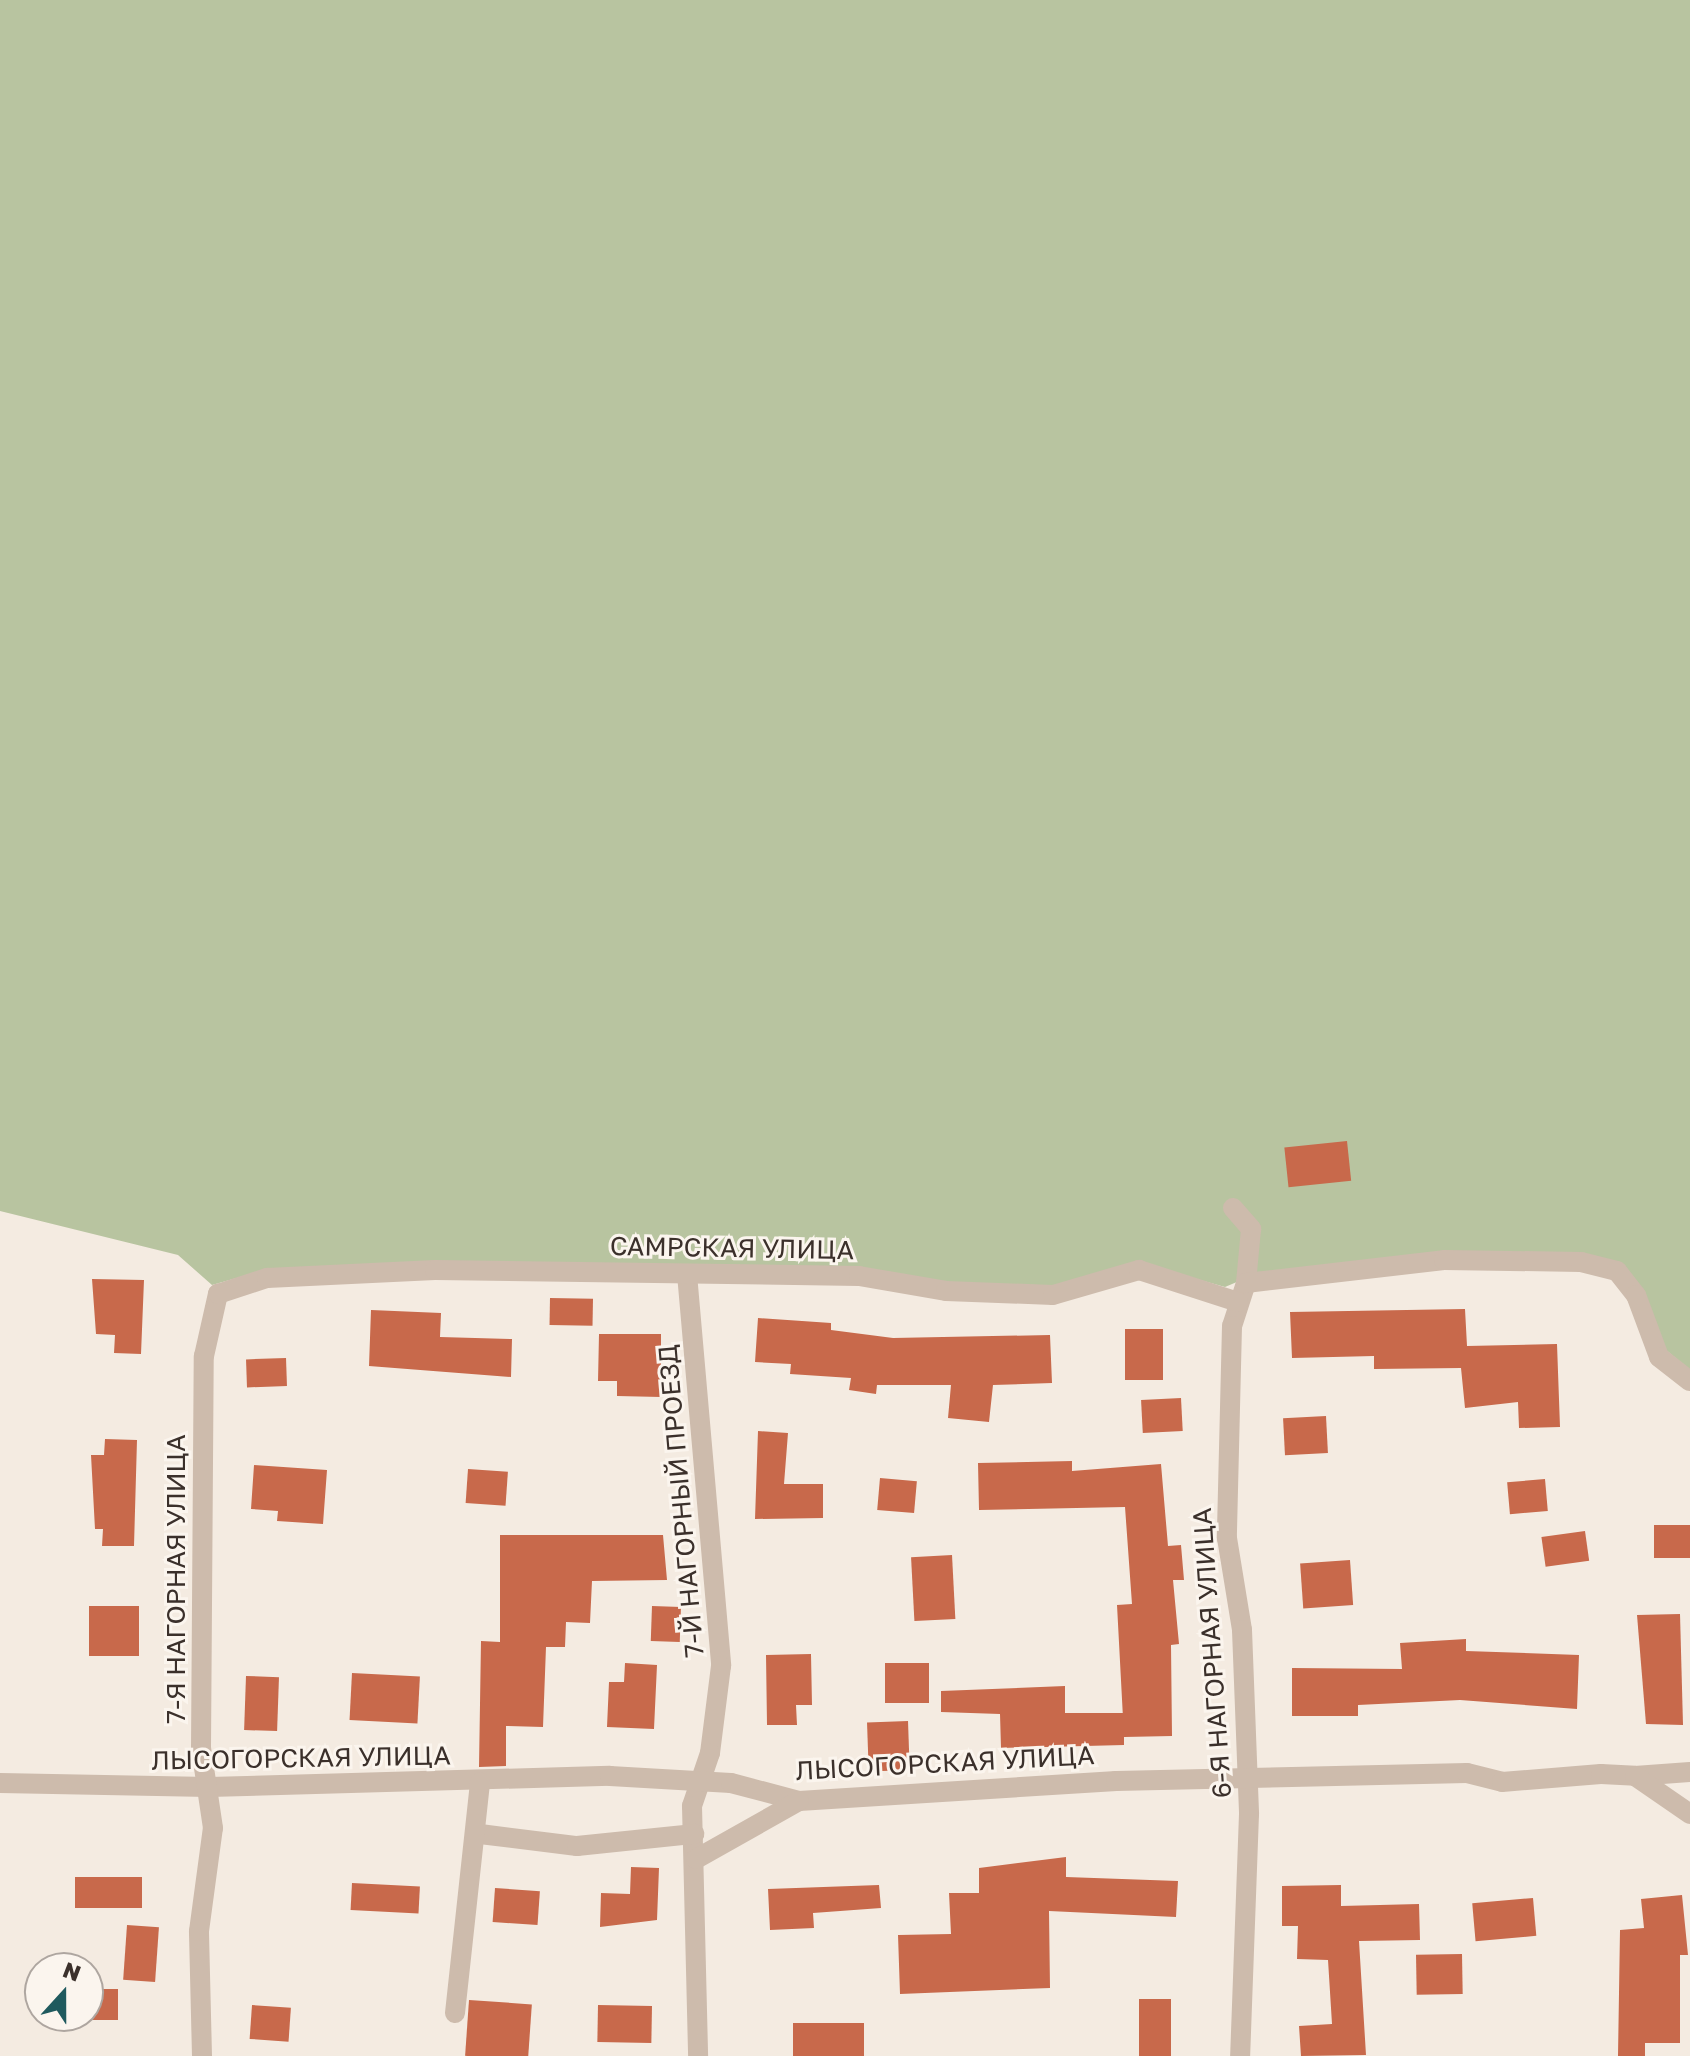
<!DOCTYPE html>
<meta charset="utf-8">
<style>
body{margin:0}
#map{position:relative;width:1690px;height:2056px;overflow:hidden;background:#f4ebe1;font-family:"Golos Text",sans-serif}
div>[style]{position:absolute}
.green>*{inset:0;background:#b8c4a0}
.building>*{inset:0;background:#c8694b;transform-origin:0 0}
.minor>*{height:20px;margin:-10px;padding:0 10px;transform-origin:10px;border-radius:10px;background:#cdbbac}
span{translate:-50% -50%;white-space:nowrap;text-align:center;line-height:1.15;-webkit-text-stroke:6px #fbf5ee;paint-order:stroke}
.street-label{font-size:26px;color:#3b302b}
.north{position:absolute;left:24px;top:1952px;width:80px;height:80px;box-sizing:border-box;background:#fbf5ee;border:2px solid #aea6a0;border-radius:50%;rotate:21deg;font-size:22px;font-weight:700;line-height:32px;text-align:center;color:#3b302b}
.north::after{content:'';display:block;margin:auto;width:28px;height:36px;background:#1f5a5e;clip-path:polygon(50% 0,100% 100%,50% 72%,0 100%)}
</style>
<div id="map">
<div class="green">
<div style="clip-path:polygon(0 0,1690px 0,1690px 1370px,1666px 1350px,1620px 1265px,1258px 1273px,1225px 1287px,1136px 1262px,1051px 1287px,265px 1270px,212px 1285px,178px 1255px,0 1211px)"></div>
</div>
<div class="building">
<div style="left:1347px;top:1141px;width:40px;height:63px;rotate:84deg"></div>
<div style="clip-path:polygon(92px 1279px,144px 1280px,141px 1354px,114px 1353px,115px 1335px,96px 1334px)"></div>
<div style="left:550px;top:1298px;width:43px;height:27px;rotate:1deg"></div>
<div style="clip-path:polygon(1465px 1309px,1467px 1346px,1557px 1344px,1560px 1427px,1519px 1428px,1518px 1402px,1465px 1408px,1461px 1368px,1374px 1369px,1374px 1356px,1292px 1358px,1290px 1312px)"></div>
<div style="clip-path:polygon(371px 1310px,441px 1313px,440px 1337px,512px 1339px,511px 1377px,369px 1366px)"></div>
<div style="clip-path:polygon(758px 1318px,831px 1323px,831px 1330px,893px 1338px,1050px 1335px,1052px 1383px,993px 1385px,989px 1422px,948px 1418px,951px 1385px,877px 1385px,876px 1394px,849px 1390px,851px 1378px,790px 1374px,791px 1364px,755px 1362px)"></div>
<div style="left:1163px;top:1329px;width:51px;height:38px;rotate:90deg"></div>
<div style="clip-path:polygon(599px 1334px,661px 1334px,661px 1397px,617px 1396px,617px 1381px,598px 1381px)"></div>
<div style="left:286px;top:1358px;width:28px;height:40px;rotate:88deg"></div>
<div style="left:1181px;top:1398px;width:33px;height:40px;rotate:87deg"></div>
<div style="left:1326px;top:1416px;width:37px;height:43px;rotate:87deg"></div>
<div style="clip-path:polygon(758px 1431px,788px 1433px,784px 1484px,823px 1484px,823px 1518px,755px 1519px)"></div>
<div style="clip-path:polygon(105px 1439px,137px 1440px,134px 1546px,102px 1546px,103px 1529px,95px 1529px,91px 1455px,104px 1455px)"></div>
<div style="clip-path:polygon(1072px 1461px,1072px 1471px,1161px 1464px,1168px 1546px,1181px 1545px,1184px 1580px,1173px 1580px,1179px 1644px,1171px 1645px,1172px 1736px,1124px 1737px,1117px 1605px,1132px 1604px,1125px 1507px,979px 1510px,978px 1463px)"></div>
<div style="clip-path:polygon(254px 1465px,327px 1470px,323px 1524px,277px 1521px,278px 1511px,251px 1509px)"></div>
<div style="left:468px;top:1469px;width:40px;height:34px;rotate:4deg"></div>
<div style="left:880px;top:1478px;width:37px;height:32px;rotate:5deg"></div>
<div style="left:1545px;top:1479px;width:32px;height:38px;rotate:85deg"></div>
<div style="left:1690px;top:1525px;width:33px;height:36px;rotate:90deg"></div>
<div style="left:1585px;top:1531px;width:30px;height:44px;rotate:82deg"></div>
<div style="clip-path:polygon(500px 1535px,663px 1535px,667px 1580px,592px 1581px,590px 1623px,566px 1622px,565px 1647px,546px 1647px,543px 1727px,506px 1726px,506px 1766px,479px 1767px,481px 1641px,500px 1642px)"></div>
<div style="left:952px;top:1555px;width:64px;height:41px;rotate:87deg"></div>
<div style="left:1350px;top:1560px;width:45px;height:50px;rotate:86deg"></div>
<div style="left:89px;top:1606px;width:50px;height:50px"></div>
<div style="left:652px;top:1606px;width:29px;height:35px;rotate:2deg"></div>
<div style="clip-path:polygon(1680px 1614px,1683px 1725px,1646px 1724px,1637px 1615px)"></div>
<div style="clip-path:polygon(1466px 1639px,1466px 1651px,1579px 1655px,1577px 1709px,1460px 1700px,1358px 1705px,1358px 1716px,1292px 1716px,1292px 1668px,1402px 1669px,1400px 1643px)"></div>
<div style="clip-path:polygon(811px 1654px,812px 1705px,796px 1705px,797px 1725px,767px 1725px,766px 1655px)"></div>
<div style="clip-path:polygon(625px 1663px,657px 1665px,654px 1729px,607px 1727px,609px 1682px,624px 1682px)"></div>
<div style="left:885px;top:1663px;width:44px;height:40px"></div>
<div style="left:352px;top:1673px;width:68px;height:47px;rotate:3deg"></div>
<div style="left:246px;top:1676px;width:33px;height:54px;rotate:2deg"></div>
<div style="clip-path:polygon(1065px 1686px,1065px 1713px,1124px 1713px,1124px 1745px,1001px 1748px,1000px 1714px,941px 1712px,941px 1691px)"></div>
<div style="left:908px;top:1721px;width:49px;height:41px;rotate:88deg"></div>
<div style="clip-path:polygon(1066px 1857px,1066px 1877px,1178px 1881px,1176px 1917px,1049px 1911px,1050px 1988px,900px 1994px,898px 1935px,951px 1934px,949px 1893px,979px 1893px,979px 1868px)"></div>
<div style="clip-path:polygon(631px 1867px,659px 1868px,657px 1920px,600px 1927px,601px 1893px,630px 1894px)"></div>
<div style="left:142px;top:1877px;width:31px;height:67px;rotate:90deg"></div>
<div style="left:352px;top:1883px;width:68px;height:27px;rotate:3deg"></div>
<div style="clip-path:polygon(879px 1885px,881px 1908px,813px 1913px,814px 1928px,770px 1930px,768px 1889px)"></div>
<div style="clip-path:polygon(1341px 1885px,1341px 1906px,1419px 1904px,1420px 1940px,1359px 1941px,1366px 2055px,1301px 2056px,1299px 2026px,1332px 2024px,1328px 1960px,1297px 1959px,1298px 1926px,1282px 1926px,1282px 1886px)"></div>
<div style="left:495px;top:1888px;width:45px;height:34px;rotate:4deg"></div>
<div style="clip-path:polygon(1682px 1895px,1688px 1955px,1680px 1955px,1680px 2043px,1645px 2043px,1645px 2056px,1618px 2056px,1620px 1930px,1644px 1928px,1641px 1899px)"></div>
<div style="left:1533px;top:1898px;width:38px;height:61px;rotate:85deg"></div>
<div style="left:127px;top:1925px;width:32px;height:55px;rotate:4deg"></div>
<div style="left:1462px;top:1954px;width:40px;height:46px;rotate:89deg"></div>
<div style="left:88px;top:1989px;width:30px;height:31px"></div>
<div style="left:1139px;top:1999px;width:32px;height:57px"></div>
<div style="left:469px;top:2000px;width:63px;height:56px;rotate:4deg"></div>
<div style="left:252px;top:2005px;width:39px;height:34px;rotate:4deg"></div>
<div style="left:598px;top:2005px;width:54px;height:37px;rotate:1deg"></div>
<div style="left:864px;top:2023px;width:33px;height:71px;rotate:90deg"></div>
</div>
<div class="minor">
<div style="left:1233px;top:1208px;width:28px;rotate:49deg"></div>
<div style="left:1251px;top:1229px;width:54px;rotate:95.3deg"></div>
<div style="left:1246px;top:1283px;width:45px;rotate:108deg"></div>
<div style="left:1232px;top:1326px;width:212px;rotate:91.4deg"></div>
<div style="left:1227px;top:1538px;width:93px;rotate:80.7deg"></div>
<div style="left:1242px;top:1630px;width:184px;rotate:87.8deg"></div>
<div style="left:1249px;top:1814px;width:242px;rotate:92.1deg"></div>
<div style="left:687px;top:1274px;width:393px;rotate:85deg"></div>
<div style="left:721px;top:1666px;width:88px;rotate:97.2deg"></div>
<div style="left:710px;top:1753px;width:56px;rotate:108.8deg"></div>
<div style="left:692px;top:1806px;width:250px;rotate:88.6deg"></div>
<div style="left:1246px;top:1283px;width:199px;rotate:-6.6deg"></div>
<div style="left:1444px;top:1260px;width:137px;rotate:0.8deg"></div>
<div style="left:1581px;top:1262px;width:37px;rotate:14deg"></div>
<div style="left:1617px;top:1271px;width:31px;rotate:52deg"></div>
<div style="left:1636px;top:1295px;width:66px;rotate:69.6deg"></div>
<div style="left:1659px;top:1357px;width:39px;rotate:38deg"></div>
<div style="left:1635px;top:1776px;width:55px;rotate:-4.2deg"></div>
<div style="left:0;top:1783px;width:209px;rotate:1.1deg"></div>
<div style="left:209px;top:1787px;width:401px;rotate:-1.6deg"></div>
<div style="left:610px;top:1776px;width:121px;rotate:3.3deg"></div>
<div style="left:731px;top:1783px;width:70px;rotate:14.8deg"></div>
<div style="left:799px;top:1801px;width:318px;rotate:-3.6deg"></div>
<div style="left:1116px;top:1781px;width:351px;rotate:-1.3deg"></div>
<div style="left:1467px;top:1773px;width:36px;rotate:14deg"></div>
<div style="left:1502px;top:1782px;width:99px;rotate:-4.6deg"></div>
<div style="left:1601px;top:1774px;width:34px;rotate:3deg"></div>
<div style="left:1635px;top:1776px;width:67px;rotate:34.6deg"></div>
<div style="left:480px;top:1834px;width:98px;rotate:7.1deg"></div>
<div style="left:577px;top:1846px;width:118px;rotate:-5.9deg"></div>
<div style="left:696px;top:1859px;width:118px;rotate:-29.4deg"></div>
<div style="left:455px;top:2013px;width:232px;rotate:-83.8deg"></div>
<div style="left:202px;top:2056px;width:125px;rotate:-91.4deg"></div>
<div style="left:199px;top:1931px;width:104px;rotate:-82.3deg"></div>
<div style="left:213px;top:1828px;width:81px;rotate:-98.5deg"></div>
<div style="left:201px;top:1748px;width:392px;rotate:-89.6deg"></div>
<div style="left:204px;top:1356px;width:64px;rotate:-77.3deg"></div>
<div style="left:218px;top:1294px;width:52px;rotate:-18.1deg"></div>
<div style="left:267px;top:1278px;width:168px;rotate:-2.7deg"></div>
<div style="left:435px;top:1270px;width:424px;rotate:0.8deg"></div>
<div style="left:859px;top:1276px;width:88px;rotate:9.8deg"></div>
<div style="left:946px;top:1291px;width:107px;rotate:2.1deg"></div>
<div style="left:1053px;top:1295px;width:90px;rotate:-16.2deg"></div>
<div style="left:1139px;top:1270px;width:104px;rotate:17.9deg"></div>
</div>
<div class="street-label">
<span style="left:732px;top:1248px;rotate:1deg">САМРСКАЯ УЛИЦА</span>
<span style="left:681px;top:1501px;rotate:-95deg">7-Й НАГОРНЫЙ ПРОЕЗД</span>
<span style="left:176px;top:1579px;rotate:-90deg">7-Я НАГОРНАЯ УЛИЦА</span>
<span style="left:1212px;top:1653px;rotate:-94deg">6-Я НАГОРНАЯ УЛИЦА</span>
<span style="left:301px;top:1758px;rotate:-1deg">ЛЫСОГОРСКАЯ УЛИЦА</span>
<span style="left:945px;top:1763px;rotate:-3deg">ЛЫСОГОРСКАЯ УЛИЦА</span>
</div>
<div class="north">N</div>
</div>
